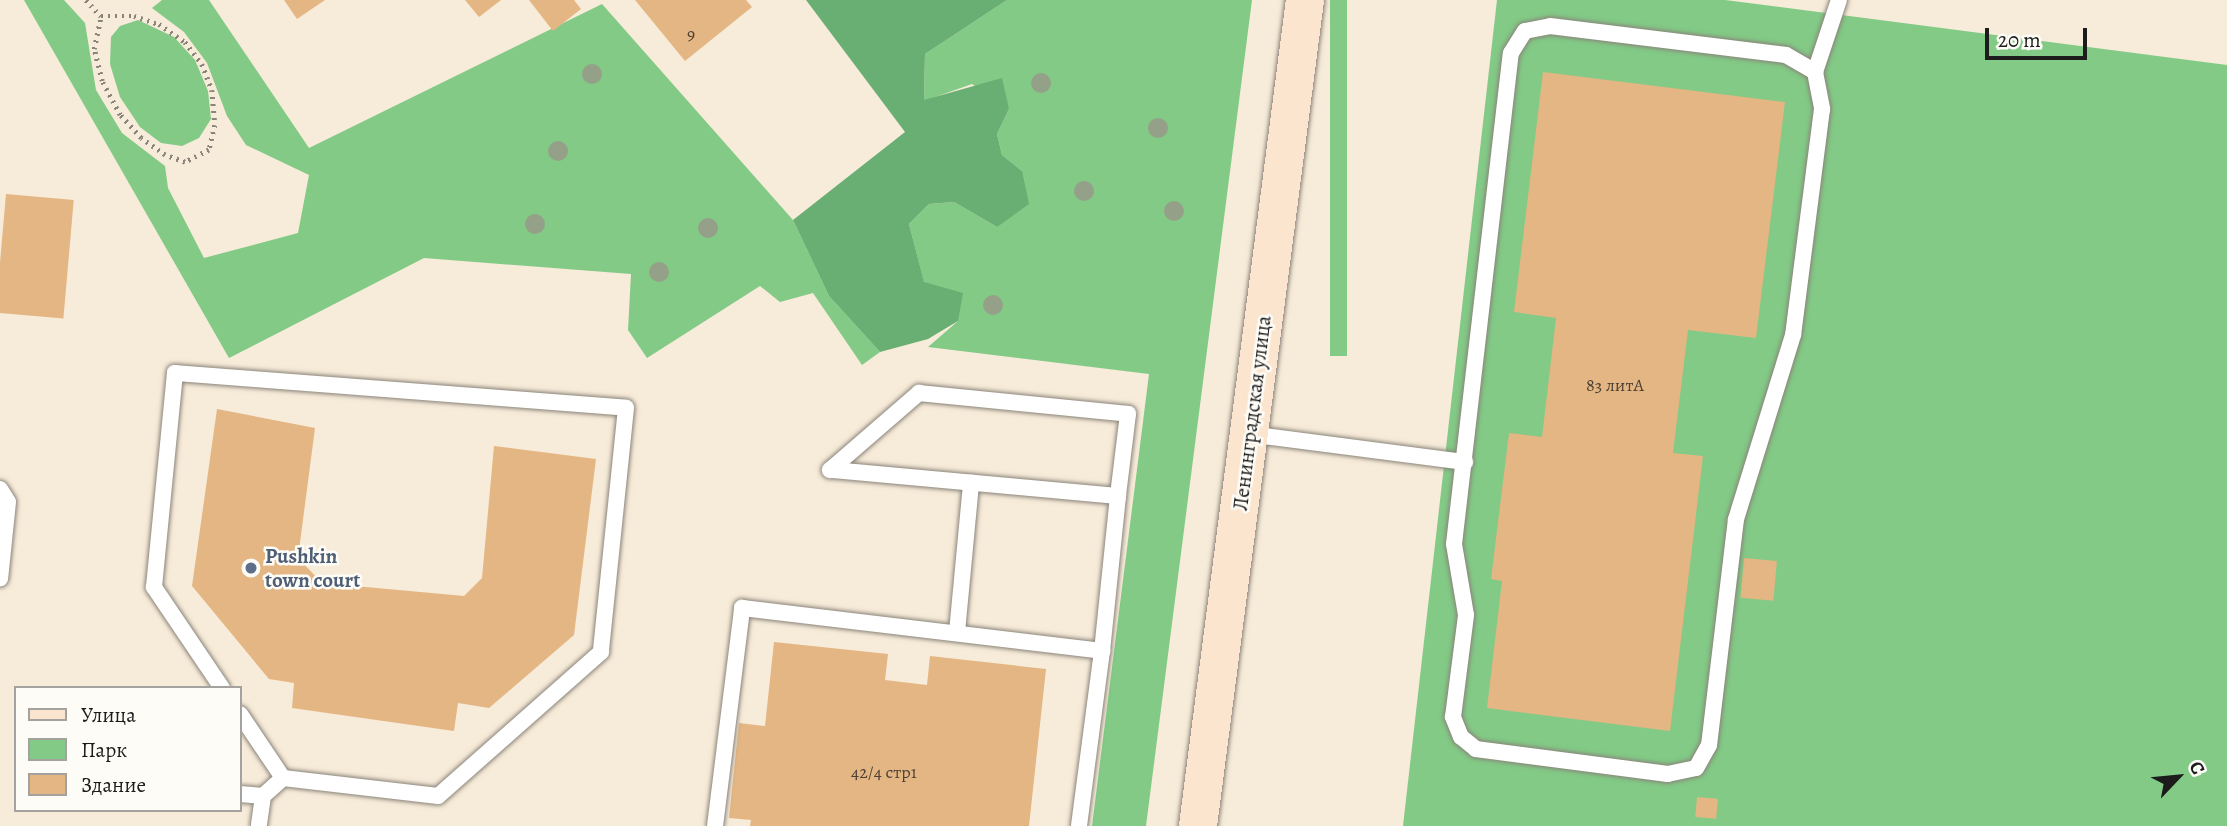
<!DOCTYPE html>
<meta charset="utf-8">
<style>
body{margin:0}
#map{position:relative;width:2227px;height:826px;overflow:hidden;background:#f7ebd9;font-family:Alegreya,serif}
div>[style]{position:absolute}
.green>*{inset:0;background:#82ca86;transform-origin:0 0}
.forest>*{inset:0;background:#69ae73}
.building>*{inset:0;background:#e4b683;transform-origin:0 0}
.path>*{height:4.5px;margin-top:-2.25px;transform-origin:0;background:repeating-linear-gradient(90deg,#8a847a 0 2px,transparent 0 7px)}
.roads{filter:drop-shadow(0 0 2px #8a847a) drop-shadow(0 0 2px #8a847a)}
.lane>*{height:16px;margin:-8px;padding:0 8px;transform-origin:8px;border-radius:8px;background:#fff}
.secondary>*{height:38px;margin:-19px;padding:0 19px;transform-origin:19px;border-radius:19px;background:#fce5cf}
.trees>*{width:20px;height:20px;margin:-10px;border-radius:50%;background:#95a088}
.dots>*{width:19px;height:19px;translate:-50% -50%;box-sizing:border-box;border:4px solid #fdfcf7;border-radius:50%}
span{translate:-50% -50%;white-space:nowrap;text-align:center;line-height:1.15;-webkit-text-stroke:5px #fdfcf7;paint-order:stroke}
.number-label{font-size:18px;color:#4e4236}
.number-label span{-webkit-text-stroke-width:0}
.street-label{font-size:21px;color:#1c1c1c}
.service-label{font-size:21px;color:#4e5e75;font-weight:700}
.left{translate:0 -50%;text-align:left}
.legend{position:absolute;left:14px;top:686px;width:228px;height:126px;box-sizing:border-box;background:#fdfcf7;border:2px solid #a3a29f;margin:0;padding:9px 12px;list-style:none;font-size:21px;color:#1c1c1c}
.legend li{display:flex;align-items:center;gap:14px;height:35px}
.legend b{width:35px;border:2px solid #a3a29f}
.north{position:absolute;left:2143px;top:742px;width:70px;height:70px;-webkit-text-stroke:5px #fdfcf7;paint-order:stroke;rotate:64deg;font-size:19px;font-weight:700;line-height:28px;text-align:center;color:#1c1c1c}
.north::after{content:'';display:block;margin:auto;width:24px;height:32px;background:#1c1c1c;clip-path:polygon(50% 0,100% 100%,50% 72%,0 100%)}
.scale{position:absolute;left:1985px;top:28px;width:102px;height:32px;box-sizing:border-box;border:4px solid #1c1c1c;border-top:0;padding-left:9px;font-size:21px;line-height:24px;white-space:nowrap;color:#1c1c1c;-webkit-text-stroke:5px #fdfcf7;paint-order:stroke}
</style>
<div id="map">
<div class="green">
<div style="clip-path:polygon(24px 0,64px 0,85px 23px,96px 90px,122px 133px,165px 166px,168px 188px,204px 258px,298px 233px,309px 175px,246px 145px,227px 116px,207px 63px,184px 32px,152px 8px,162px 0,209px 0,309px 148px,602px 4px,793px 220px,829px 296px,880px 352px,862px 365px,813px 293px,780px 302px,760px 286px,647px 358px,628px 330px,631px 274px,424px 258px,229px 358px)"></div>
<div style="clip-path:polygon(1007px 0,1252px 0,1146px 826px,1092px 826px,1149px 374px,928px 347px,958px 321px,924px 283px,909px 224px,929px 204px,954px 202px,997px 227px,1022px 171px,1002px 155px,997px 134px,1009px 109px,972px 84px,924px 101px,925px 54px)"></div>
<div style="left:1330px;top:0;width:17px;height:356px"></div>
<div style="clip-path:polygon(1497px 0,1725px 0,2227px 65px,2227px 826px,1403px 826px)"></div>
<div style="clip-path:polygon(138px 20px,174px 37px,195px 60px,208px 91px,211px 119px,199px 138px,182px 146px,161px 143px,140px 127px,120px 97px,110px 64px,111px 37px,120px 26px)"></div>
</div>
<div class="forest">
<div style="clip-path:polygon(806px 0,1007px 0,925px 54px,924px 100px,1002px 78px,1009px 109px,997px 134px,1002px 155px,1022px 171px,1029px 204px,997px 227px,954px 202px,929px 204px,909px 224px,924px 282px,963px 293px,958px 321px,928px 339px,880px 352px,829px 296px,793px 220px,905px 132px)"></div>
</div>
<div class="building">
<div style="clip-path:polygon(284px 0,325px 0,297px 19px)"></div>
<div style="clip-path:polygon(465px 0,501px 0,479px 17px)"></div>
<div style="clip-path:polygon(529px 0,574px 0,581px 9px,553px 31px)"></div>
<div style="clip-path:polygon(635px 0,746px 0,752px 7px,685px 61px)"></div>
<div style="clip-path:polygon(1543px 72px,1785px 102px,1756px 338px,1688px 330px,1673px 453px,1703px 456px,1670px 731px,1487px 708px,1502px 581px,1491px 579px,1509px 433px,1542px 437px,1556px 318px,1514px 312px)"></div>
<div style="left:6px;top:194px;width:68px;height:119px;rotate:5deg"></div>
<div style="clip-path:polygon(217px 409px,315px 428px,298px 558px,322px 583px,464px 596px,482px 578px,494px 446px,596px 459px,574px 635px,489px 708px,458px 703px,454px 731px,292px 708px,294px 683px,269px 679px,192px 586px)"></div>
<div style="left:1744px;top:558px;width:33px;height:40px;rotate:5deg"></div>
<div style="clip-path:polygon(774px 642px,888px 654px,885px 680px,927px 685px,930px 656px,1046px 669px,1029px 826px,750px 826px,751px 820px,729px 818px,739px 723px,765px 726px)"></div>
<div style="left:1697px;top:797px;width:21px;height:20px;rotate:5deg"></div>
</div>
<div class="path">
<div style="left:86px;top:0;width:22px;rotate:47deg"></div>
<div style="left:101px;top:16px;width:33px"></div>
<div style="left:134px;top:16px;width:26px;rotate:18deg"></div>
<div style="left:159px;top:24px;width:32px;rotate:35deg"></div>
<div style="left:185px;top:42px;width:28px;rotate:52deg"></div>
<div style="left:202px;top:64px;width:28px;rotate:69deg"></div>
<div style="left:212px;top:90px;width:35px;rotate:85deg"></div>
<div style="left:215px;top:125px;width:26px;rotate:103deg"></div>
<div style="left:209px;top:150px;width:27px;rotate:153deg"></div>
<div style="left:185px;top:162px;width:21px;rotate:-161deg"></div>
<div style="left:165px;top:155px;width:29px;rotate:-145deg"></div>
<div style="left:141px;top:138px;width:31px;rotate:-132deg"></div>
<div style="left:120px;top:115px;width:38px;rotate:-118deg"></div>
<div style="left:102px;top:81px;width:33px;rotate:-104deg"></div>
<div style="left:94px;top:49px;width:34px;rotate:-78deg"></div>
</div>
<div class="roads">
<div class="lane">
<div style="left:1550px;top:26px;width:238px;rotate:7deg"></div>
<div style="left:1786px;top:55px;width:34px;rotate:30deg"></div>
<div style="left:1815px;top:72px;width:38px;rotate:79deg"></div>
<div style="left:1822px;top:109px;width:228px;rotate:97.3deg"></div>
<div style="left:1793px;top:335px;width:193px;rotate:107.2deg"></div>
<div style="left:1736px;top:519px;width:228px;rotate:96.8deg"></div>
<div style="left:1709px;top:745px;width:26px;rotate:119deg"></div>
<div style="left:1696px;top:768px;width:29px;rotate:168deg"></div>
<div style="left:1668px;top:774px;width:194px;rotate:-172.6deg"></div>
<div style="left:1476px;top:749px;width:19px;rotate:-141deg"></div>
<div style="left:1461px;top:737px;width:22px;rotate:-112deg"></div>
<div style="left:1453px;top:717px;width:103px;rotate:-82.7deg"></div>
<div style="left:1466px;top:615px;width:72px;rotate:-99.6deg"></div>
<div style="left:1454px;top:544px;width:494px;rotate:-83.4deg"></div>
<div style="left:1511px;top:53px;width:26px;rotate:-58deg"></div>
<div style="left:1525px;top:31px;width:25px;rotate:-11deg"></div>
<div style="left:1815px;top:72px;width:76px;rotate:-71.6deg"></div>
<div style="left:919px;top:393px;width:210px;rotate:5.7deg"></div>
<div style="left:1128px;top:414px;width:83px;rotate:97deg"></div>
<div style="left:1118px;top:496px;width:289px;rotate:-174.8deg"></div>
<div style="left:830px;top:470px;width:118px;rotate:-40.9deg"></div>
<div style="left:1249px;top:434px;width:218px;rotate:7.4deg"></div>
<div style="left:0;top:489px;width:15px;rotate:58deg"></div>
<div style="left:8px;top:502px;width:77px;rotate:95.9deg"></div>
<div style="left:957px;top:632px;width:150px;rotate:-84.6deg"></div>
<div style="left:1102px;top:651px;width:156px;rotate:-84.1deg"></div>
<div style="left:222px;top:688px;width:122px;rotate:-124deg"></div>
<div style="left:154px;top:587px;width:215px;rotate:-84.4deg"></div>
<div style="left:175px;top:373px;width:452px;rotate:4.4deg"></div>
<div style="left:626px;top:408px;width:245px;rotate:95.9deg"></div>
<div style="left:601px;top:652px;width:217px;rotate:138.5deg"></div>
<div style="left:438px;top:796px;width:156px;rotate:-173.4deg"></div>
<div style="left:283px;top:778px;width:27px;rotate:138deg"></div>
<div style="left:263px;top:796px;width:30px;rotate:98deg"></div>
<div style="left:240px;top:714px;width:77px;rotate:56.1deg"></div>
<div style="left:240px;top:794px;width:23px;rotate:5deg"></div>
<div style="left:715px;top:826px;width:220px;rotate:-82.9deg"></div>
<div style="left:742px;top:608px;width:363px;rotate:6.8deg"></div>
<div style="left:1102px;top:651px;width:177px;rotate:97.5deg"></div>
</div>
<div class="secondary">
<div style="left:1198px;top:826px;width:833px;rotate:-82.62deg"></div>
</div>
</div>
<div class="trees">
<div style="left:592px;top:74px"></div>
<div style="left:1041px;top:83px"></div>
<div style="left:1158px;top:128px"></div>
<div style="left:558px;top:151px"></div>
<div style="left:1084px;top:191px"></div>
<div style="left:1174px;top:211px"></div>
<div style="left:535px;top:224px"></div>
<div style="left:708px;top:228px"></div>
<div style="left:659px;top:272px"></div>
<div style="left:993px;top:305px"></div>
</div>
<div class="dots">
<div style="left:251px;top:568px;background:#5c6f8a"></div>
</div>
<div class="number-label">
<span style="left:691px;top:34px">9</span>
<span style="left:1615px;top:385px">83 литА</span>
<span style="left:884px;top:772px">42/4 стр1</span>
</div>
<div class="street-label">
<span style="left:1252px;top:413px;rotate:-83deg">Ленинградская улица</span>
</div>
<div class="service-label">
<span class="left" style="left:265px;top:568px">Pushkin<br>town court</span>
</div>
<ul class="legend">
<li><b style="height:9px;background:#fce5cf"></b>Улица</li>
<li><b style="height:19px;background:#82ca86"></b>Парк</li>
<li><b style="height:19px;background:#e4b683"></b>Здание</li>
</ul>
<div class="north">С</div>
<div class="scale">20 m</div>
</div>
